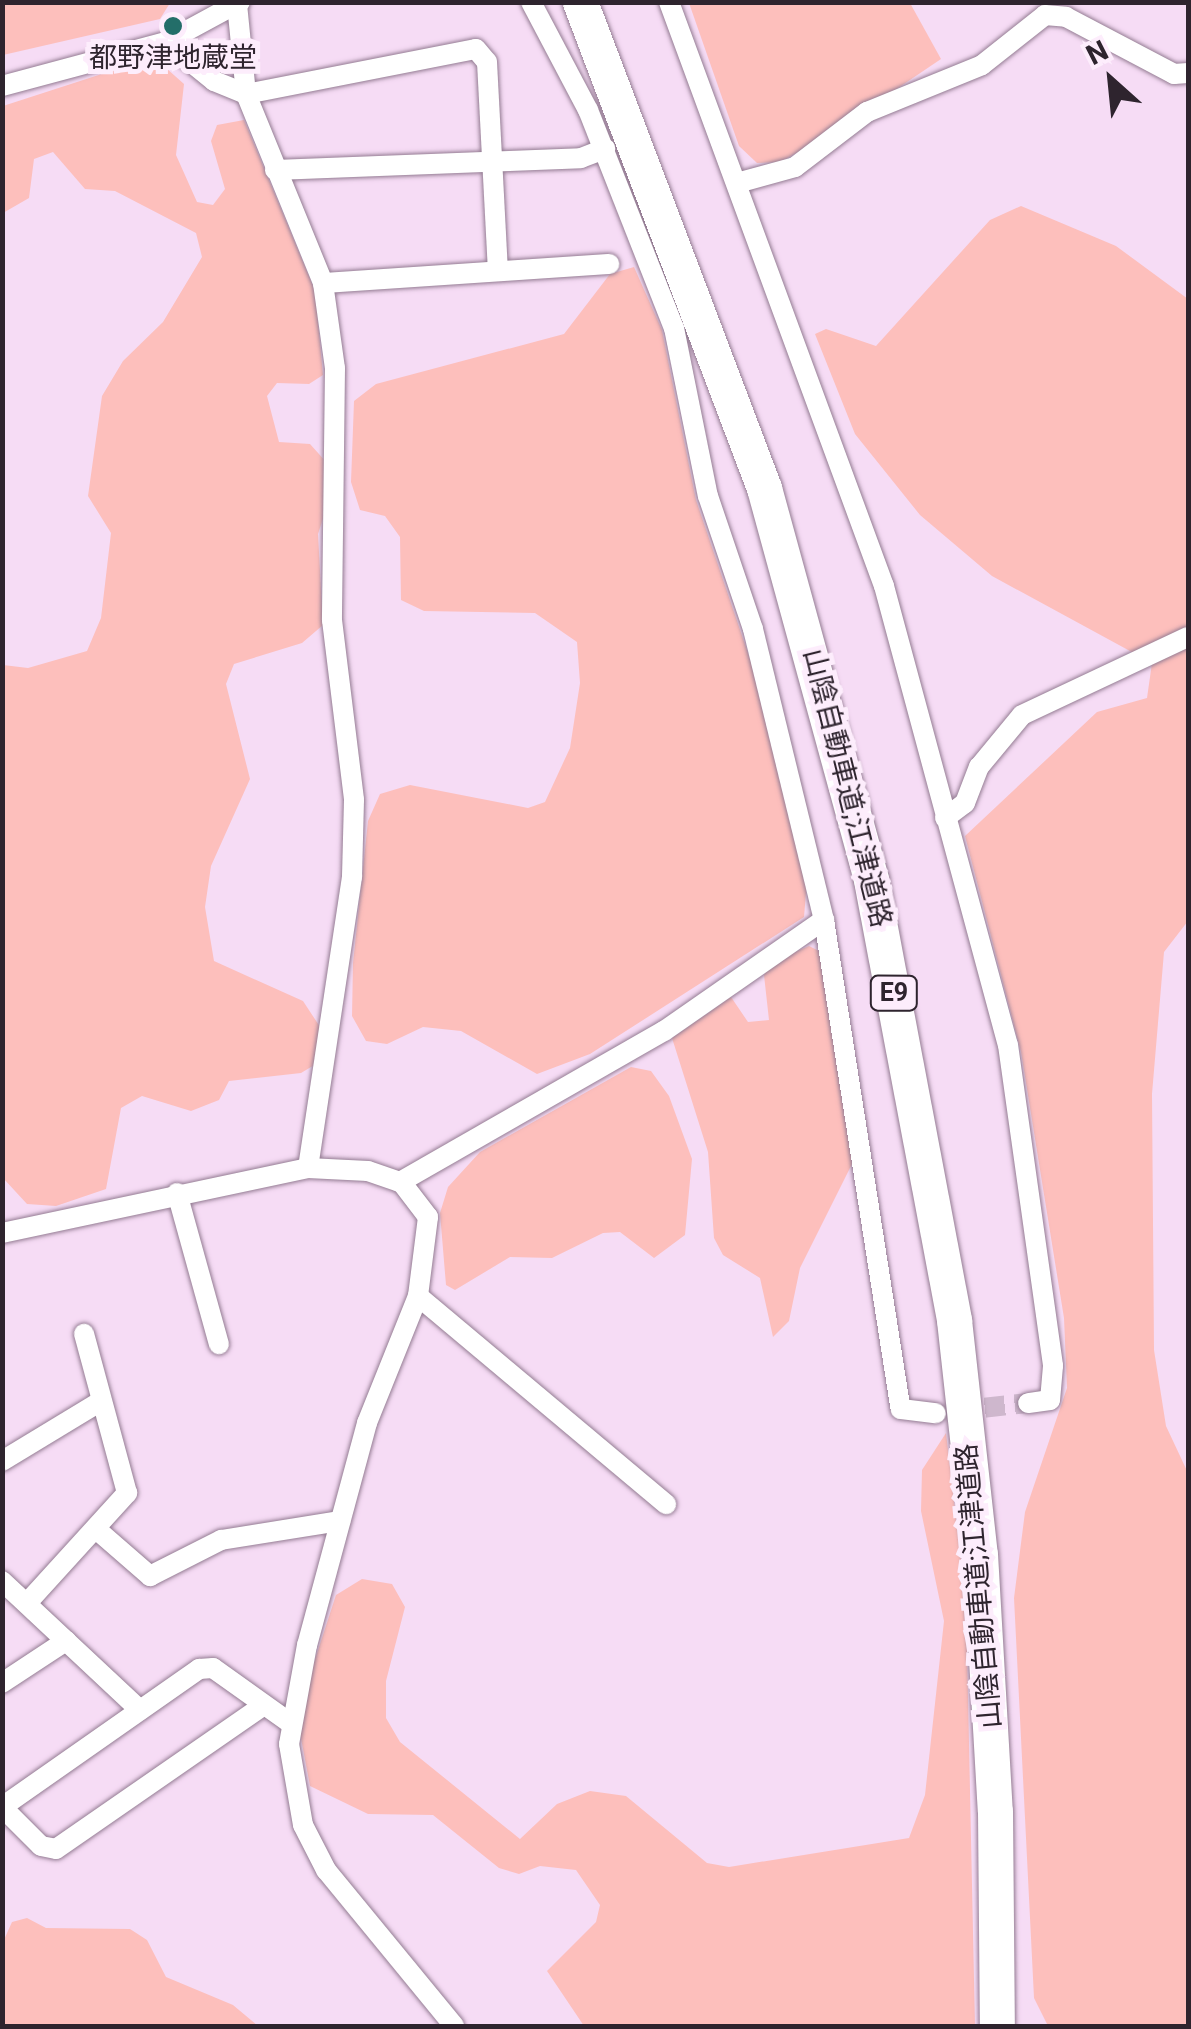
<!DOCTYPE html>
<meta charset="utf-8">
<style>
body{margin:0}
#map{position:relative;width:1191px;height:2029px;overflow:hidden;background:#f6dcf5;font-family:Roboto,"Noto Sans JP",sans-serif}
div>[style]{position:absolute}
.green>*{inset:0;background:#fdbfbc}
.minor-tunnel>*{height:20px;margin-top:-10px;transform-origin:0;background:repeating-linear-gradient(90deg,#ceb7cd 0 20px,transparent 0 30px)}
.roads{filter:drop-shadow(0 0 2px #947c93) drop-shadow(0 0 2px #947c93)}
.minor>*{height:20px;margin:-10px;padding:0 10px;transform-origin:10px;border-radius:10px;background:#fff}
.motorway>*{height:35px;margin:-17.5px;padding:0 17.5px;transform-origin:17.5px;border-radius:17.5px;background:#fff}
.dots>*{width:28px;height:28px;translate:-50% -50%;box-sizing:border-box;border:5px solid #fdedfc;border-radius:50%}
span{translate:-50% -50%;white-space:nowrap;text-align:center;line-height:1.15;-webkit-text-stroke:10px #fdedfc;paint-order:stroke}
.shield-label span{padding:2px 8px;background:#fdedfc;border:2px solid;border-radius:8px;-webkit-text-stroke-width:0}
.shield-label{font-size:25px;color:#2e242e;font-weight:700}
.poi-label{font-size:28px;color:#2e242e}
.street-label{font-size:28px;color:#2e242e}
.frame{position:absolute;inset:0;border:5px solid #2e242e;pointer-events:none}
.north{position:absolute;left:1061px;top:30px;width:100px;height:100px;-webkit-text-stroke:8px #fdedfc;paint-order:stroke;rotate:333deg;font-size:28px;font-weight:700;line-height:40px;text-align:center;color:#2e242e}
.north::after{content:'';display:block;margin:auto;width:35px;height:45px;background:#2e242e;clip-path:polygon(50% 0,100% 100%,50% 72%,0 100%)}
</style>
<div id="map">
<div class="green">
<div style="clip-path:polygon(3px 2px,170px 2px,170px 3px,160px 19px,3px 55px)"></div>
<div style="clip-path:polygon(689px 3px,910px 3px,941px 59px,827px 136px,780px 162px,757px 163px,739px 146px)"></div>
<div style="clip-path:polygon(166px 68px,184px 84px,176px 155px,197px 202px,213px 205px,225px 189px,211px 141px,217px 125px,244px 120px,315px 291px,323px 375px,309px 384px,277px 383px,267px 396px,279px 442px,310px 444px,327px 463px,332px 491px,318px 534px,323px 625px,302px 643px,234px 664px,226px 684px,250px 779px,211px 866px,205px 907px,214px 961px,303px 1001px,326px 1036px,316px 1064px,301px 1073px,229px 1081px,219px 1100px,191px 1111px,142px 1096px,121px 1108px,106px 1189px,56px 1206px,27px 1204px,3px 1178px,3px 665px,28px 668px,87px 651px,101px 618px,111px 533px,88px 496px,102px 396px,123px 361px,163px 322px,202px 257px,196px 233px,115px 191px,85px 189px,53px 152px,34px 159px,29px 198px,3px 213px,3px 106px,111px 71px)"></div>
<div style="clip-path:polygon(1021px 206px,1116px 246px,1188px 299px,1188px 921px,1164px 952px,1152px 1094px,1154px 1350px,1166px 1426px,1188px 1473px,1188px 2026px,1048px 2026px,1034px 1998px,1014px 1598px,1025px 1512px,1067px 1388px,1064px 1318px,1021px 1052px,965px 836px,1097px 712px,1147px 698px,1152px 663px,992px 576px,920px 515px,855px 434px,815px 334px,826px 329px,876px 346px,990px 220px)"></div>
<div style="clip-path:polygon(634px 267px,662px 330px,696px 500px,754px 671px,807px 881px,804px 917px,590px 1054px,537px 1074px,461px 1031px,423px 1027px,387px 1044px,366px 1041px,352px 1016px,353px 963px,368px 821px,380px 794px,410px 785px,528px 808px,545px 802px,570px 748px,580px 683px,577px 642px,535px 613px,424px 611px,401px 600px,400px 537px,385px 516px,360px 510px,351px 482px,354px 401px,376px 384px,564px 334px,610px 274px)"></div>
<div style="clip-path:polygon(809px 946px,821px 952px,854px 1160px,800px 1268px,789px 1321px,773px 1337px,760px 1278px,723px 1255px,714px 1238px,708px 1152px,672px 1038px,731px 997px,748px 1022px,769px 1020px,764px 975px,772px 962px)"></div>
<div style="clip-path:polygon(631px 1067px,651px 1071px,669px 1096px,692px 1159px,685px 1235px,654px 1258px,620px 1232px,603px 1233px,552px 1258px,510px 1257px,455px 1290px,446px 1285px,440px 1213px,448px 1187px,480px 1152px)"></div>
<div style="clip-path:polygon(946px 1433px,966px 1603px,975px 2026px,584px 2026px,547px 1971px,596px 1922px,600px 1905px,576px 1870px,540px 1866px,519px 1874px,499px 1868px,433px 1815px,368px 1814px,310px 1786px,300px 1733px,307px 1684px,336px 1595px,362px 1579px,392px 1584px,405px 1607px,386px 1681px,386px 1718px,400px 1742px,520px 1839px,557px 1804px,590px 1791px,626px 1796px,707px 1863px,729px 1867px,909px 1838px,925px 1795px,944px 1621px,921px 1511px,922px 1470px)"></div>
<div style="clip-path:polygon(27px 1918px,46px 1928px,130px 1929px,147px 1940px,166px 1977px,233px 2005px,258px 2026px,3px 2026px,3px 1942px,12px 1922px)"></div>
</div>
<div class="minor-tunnel">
<div style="left:955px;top:1411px;width:73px;rotate:-6.3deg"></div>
</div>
<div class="roads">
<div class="minor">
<div style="left:531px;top:2px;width:122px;rotate:62.2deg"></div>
<div style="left:588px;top:110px;width:234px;rotate:68.5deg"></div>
<div style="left:674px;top:328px;width:171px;rotate:78.6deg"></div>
<div style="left:708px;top:496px;width:140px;rotate:71.3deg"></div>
<div style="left:753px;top:629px;width:300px;rotate:76.3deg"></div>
<div style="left:824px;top:920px;width:495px;rotate:81.1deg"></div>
<div style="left:901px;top:1409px;width:35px;rotate:7deg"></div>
<div style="left:669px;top:2px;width:622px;rotate:69.79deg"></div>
<div style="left:884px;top:586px;width:475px;rotate:74.9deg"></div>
<div style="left:1008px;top:1045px;width:324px;rotate:82deg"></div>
<div style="left:1053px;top:1366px;width:34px;rotate:95deg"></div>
<div style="left:1050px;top:1400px;width:22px;rotate:172deg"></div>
<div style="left:237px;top:4px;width:90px;rotate:84.3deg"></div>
<div style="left:246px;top:94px;width:234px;rotate:-11.1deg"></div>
<div style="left:476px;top:49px;width:17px;rotate:50deg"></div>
<div style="left:487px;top:62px;width:208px;rotate:87deg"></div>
<div style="left:166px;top:42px;width:62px;rotate:39.1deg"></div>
<div style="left:214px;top:81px;width:35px;rotate:22deg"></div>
<div style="left:246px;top:94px;width:204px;rotate:67.8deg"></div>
<div style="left:323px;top:283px;width:86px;rotate:82deg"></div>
<div style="left:335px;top:368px;width:252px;rotate:90.7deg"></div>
<div style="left:332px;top:620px;width:181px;rotate:83deg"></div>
<div style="left:354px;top:800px;width:77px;rotate:91.5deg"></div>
<div style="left:352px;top:877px;width:294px;rotate:98.6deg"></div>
<div style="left:2px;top:86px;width:170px;rotate:-15deg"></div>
<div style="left:166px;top:42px;width:84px;rotate:-28.4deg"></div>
<div style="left:275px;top:170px;width:306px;rotate:-2.2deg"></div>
<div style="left:581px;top:158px;width:26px;rotate:-21deg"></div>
<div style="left:737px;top:183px;width:60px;rotate:-15.4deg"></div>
<div style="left:795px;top:167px;width:91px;rotate:-37.4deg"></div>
<div style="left:867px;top:112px;width:124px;rotate:-22.2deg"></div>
<div style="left:982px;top:65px;width:80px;rotate:-38.4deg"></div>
<div style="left:1045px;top:15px;width:21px;rotate:5deg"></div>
<div style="left:1066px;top:17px;width:122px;rotate:27.8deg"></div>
<div style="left:1174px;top:74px;width:14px;rotate:-4deg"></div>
<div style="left:323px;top:283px;width:287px;rotate:-3.8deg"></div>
<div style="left:945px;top:818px;width:25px;rotate:-37deg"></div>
<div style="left:965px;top:803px;width:39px;rotate:-69deg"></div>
<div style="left:979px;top:767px;width:67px;rotate:-50.4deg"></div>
<div style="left:1022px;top:715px;width:183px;rotate:-25.2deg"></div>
<div style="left:400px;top:1182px;width:304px;rotate:-29.8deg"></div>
<div style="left:664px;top:1031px;width:195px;rotate:-34.8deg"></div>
<div style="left:177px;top:1193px;width:157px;rotate:74.5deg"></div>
<div style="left:2px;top:1233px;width:313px;rotate:-12deg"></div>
<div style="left:308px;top:1168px;width:60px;rotate:2.9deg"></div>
<div style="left:368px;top:1171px;width:36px;rotate:19deg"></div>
<div style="left:402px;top:1183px;width:43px;rotate:52.6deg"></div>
<div style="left:428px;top:1217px;width:80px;rotate:97.2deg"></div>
<div style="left:418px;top:1296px;width:137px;rotate:111.9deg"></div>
<div style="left:367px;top:1423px;width:230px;rotate:105.1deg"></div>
<div style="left:307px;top:1645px;width:101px;rotate:100.3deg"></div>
<div style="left:289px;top:1744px;width:82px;rotate:80.2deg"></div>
<div style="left:303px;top:1825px;width:51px;rotate:62.9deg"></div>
<div style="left:326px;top:1870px;width:202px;rotate:50.6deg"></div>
<div style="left:418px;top:1296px;width:324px;rotate:40deg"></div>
<div style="left:2px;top:1461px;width:116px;rotate:-31.2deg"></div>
<div style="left:96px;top:1529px;width:72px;rotate:41deg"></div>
<div style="left:150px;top:1576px;width:80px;rotate:-26.9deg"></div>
<div style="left:221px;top:1540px;width:121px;rotate:-9.1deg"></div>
<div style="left:2px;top:1581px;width:189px;rotate:43.1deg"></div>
<div style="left:27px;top:1603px;width:149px;rotate:-47.7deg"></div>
<div style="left:127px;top:1493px;width:165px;rotate:-105.1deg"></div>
<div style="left:2px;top:1683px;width:77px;rotate:-33.3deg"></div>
<div style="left:2px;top:1807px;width:241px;rotate:-35deg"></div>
<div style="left:199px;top:1669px;width:14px;rotate:-4deg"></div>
<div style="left:213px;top:1668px;width:95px;rotate:35.5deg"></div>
<div style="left:4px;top:1809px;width:52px;rotate:45deg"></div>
<div style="left:41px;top:1846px;width:15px;rotate:11deg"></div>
<div style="left:56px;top:1849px;width:253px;rotate:-34.7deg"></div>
</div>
<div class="motorway">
<div style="left:580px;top:2px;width:520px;rotate:69.26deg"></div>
<div style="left:764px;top:488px;width:406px;rotate:74.7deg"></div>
<div style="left:871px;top:880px;width:448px;rotate:79.3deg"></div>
<div style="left:954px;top:1320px;width:235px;rotate:83.7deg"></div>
<div style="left:980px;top:1554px;width:257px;rotate:86.7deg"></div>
<div style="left:995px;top:1811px;width:215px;rotate:89.5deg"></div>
</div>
</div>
<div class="dots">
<div style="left:173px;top:26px;background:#236e69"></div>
</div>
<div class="shield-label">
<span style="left:894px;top:993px">E9</span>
</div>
<div class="poi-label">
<span style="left:173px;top:58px">都野津地蔵堂</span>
</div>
<div class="street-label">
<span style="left:847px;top:788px;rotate:76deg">山陰自動車道;江津道路</span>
<span style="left:979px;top:1586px;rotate:-95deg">山陰自動車道;江津道路</span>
</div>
<div class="frame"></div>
<div class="north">N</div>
</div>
